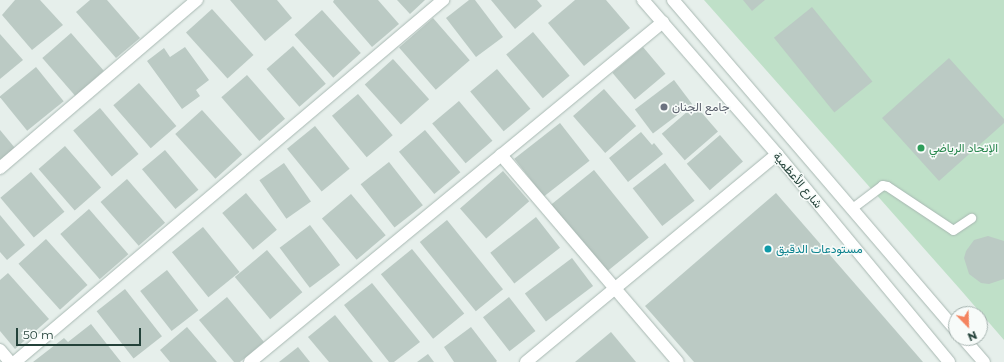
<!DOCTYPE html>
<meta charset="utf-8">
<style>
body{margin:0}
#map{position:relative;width:1004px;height:362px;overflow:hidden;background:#e6efeb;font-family:Montserrat,Vazirmatn,sans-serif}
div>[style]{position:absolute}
.green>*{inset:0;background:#bfe0c8}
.building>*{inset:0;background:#bbcac4;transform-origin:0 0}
.roads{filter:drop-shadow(0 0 1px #a8b8b2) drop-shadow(0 0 1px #a8b8b2)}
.lane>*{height:9px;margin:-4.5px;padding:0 4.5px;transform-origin:4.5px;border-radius:4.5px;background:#fff}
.street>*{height:12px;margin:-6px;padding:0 6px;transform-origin:6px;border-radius:6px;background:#fff}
.secondary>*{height:12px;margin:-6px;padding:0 6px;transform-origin:6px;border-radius:6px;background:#fff}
.dots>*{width:11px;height:11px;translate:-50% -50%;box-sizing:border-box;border:2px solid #f7fbf9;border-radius:50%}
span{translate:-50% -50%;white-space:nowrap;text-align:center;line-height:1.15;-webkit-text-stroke:3px #f7fbf9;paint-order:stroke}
.worship-label{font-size:12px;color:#5b616d}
.left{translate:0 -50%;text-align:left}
.leisure-label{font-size:12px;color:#27864d}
.street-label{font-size:12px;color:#24423a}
.culture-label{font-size:12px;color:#0d838f}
.north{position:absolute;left:948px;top:306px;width:40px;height:40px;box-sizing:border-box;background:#f7fbf9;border:1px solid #a3b1ad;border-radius:50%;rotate:157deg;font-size:11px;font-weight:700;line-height:16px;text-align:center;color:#24423a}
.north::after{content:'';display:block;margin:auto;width:14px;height:18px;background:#f4845f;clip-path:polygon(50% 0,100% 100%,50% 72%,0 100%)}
.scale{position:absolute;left:16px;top:328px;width:125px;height:18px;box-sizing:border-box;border:2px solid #24423a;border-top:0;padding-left:5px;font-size:12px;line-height:14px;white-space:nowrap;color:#24423a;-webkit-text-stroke:3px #f7fbf9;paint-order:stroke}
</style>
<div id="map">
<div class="green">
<div style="clip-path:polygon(704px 0,1004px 0,1004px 340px,959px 288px)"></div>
</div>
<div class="building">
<div style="clip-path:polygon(15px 0,40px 0,63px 25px,32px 50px,2px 15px)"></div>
<div style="clip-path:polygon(90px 0,107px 0,140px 38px,116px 58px,76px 12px)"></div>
<div style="clip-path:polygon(230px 0,277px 0,292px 18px,265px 41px)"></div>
<div style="clip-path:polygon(334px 0,378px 0,399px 24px,372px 47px,333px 2px)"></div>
<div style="clip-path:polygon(397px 0,425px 0,410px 14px)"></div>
<div style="clip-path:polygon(469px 0,475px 0,503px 37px,476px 57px,446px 18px)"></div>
<div style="clip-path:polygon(491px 0,537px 0,542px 6px,515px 29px)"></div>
<div style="clip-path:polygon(575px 0,606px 0,630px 28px,584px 66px,548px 23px)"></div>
<div style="clip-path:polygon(743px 0,765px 0,752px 11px)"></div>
<div style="left:812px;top:7px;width:96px;height:49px;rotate:51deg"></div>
<div style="left:212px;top:9px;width:62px;height:35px;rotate:48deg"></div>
<div style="left:322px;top:10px;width:58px;height:37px;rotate:48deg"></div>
<div style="left:433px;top:18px;width:56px;height:45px;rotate:49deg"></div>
<div style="left:533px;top:32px;width:57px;height:35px;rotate:50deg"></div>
<div style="left:71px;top:33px;width:50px;height:38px;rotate:49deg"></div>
<div style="clip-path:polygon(0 34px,23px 60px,0 79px)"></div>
<div style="left:293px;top:46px;width:50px;height:35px;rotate:49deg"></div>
<div style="clip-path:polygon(185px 47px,209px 80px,196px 90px,200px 96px,182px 109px,147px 61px,164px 48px,170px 57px)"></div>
<div style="left:643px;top:47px;width:35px;height:40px;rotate:50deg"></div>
<div style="clip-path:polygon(949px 58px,1004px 119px,1004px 123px,939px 181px,882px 118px)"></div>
<div style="left:393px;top:59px;width:54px;height:38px;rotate:48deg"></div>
<div style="left:36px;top:67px;width:44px;height:47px;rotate:51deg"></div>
<div style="left:497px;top:69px;width:52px;height:35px;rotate:50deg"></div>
<div style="left:247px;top:75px;width:58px;height:34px;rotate:49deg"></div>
<div style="left:674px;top:80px;width:30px;height:49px;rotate:53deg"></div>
<div style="left:139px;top:83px;width:57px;height:34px;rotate:49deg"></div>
<div style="left:604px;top:89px;width:49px;height:41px;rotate:49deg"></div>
<div style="left:358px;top:94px;width:54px;height:34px;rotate:50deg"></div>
<div style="left:459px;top:101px;width:52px;height:35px;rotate:50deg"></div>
<div style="left:695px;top:105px;width:35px;height:44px;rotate:49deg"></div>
<div style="left:100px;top:108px;width:60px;height:35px;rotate:50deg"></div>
<div style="left:202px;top:110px;width:60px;height:36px;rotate:48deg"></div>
<div style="left:560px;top:123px;width:48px;height:58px;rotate:52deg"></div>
<div style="left:315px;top:126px;width:55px;height:36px;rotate:51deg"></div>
<div style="clip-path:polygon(0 130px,15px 148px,0 160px)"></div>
<div style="left:425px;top:130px;width:55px;height:34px;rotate:50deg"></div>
<div style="clip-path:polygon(641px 132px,652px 145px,654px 143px,663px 154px,628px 182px,609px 158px)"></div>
<div style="left:720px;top:135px;width:35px;height:44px;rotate:49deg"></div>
<div style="left:65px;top:146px;width:55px;height:35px;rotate:49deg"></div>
<div style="left:165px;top:150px;width:52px;height:30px;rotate:50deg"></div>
<div style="left:389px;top:162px;width:55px;height:36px;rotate:52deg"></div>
<div style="left:284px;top:163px;width:47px;height:30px;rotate:55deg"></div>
<div style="left:665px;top:163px;width:48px;height:41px;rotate:52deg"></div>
<div style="left:594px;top:170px;width:87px;height:55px;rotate:51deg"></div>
<div style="left:503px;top:171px;width:40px;height:57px;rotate:49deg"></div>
<div style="left:31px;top:172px;width:52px;height:40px;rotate:50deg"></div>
<div style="left:127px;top:179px;width:58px;height:35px;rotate:49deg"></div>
<div style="left:246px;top:193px;width:48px;height:31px;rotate:50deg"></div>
<div style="clip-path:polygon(776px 193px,923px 362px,694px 362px,645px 306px)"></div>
<div style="left:351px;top:194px;width:54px;height:38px;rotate:50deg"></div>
<div style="left:89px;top:209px;width:60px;height:38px;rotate:49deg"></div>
<div style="clip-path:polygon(0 215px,25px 245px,7px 260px,0 252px)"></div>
<div style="left:536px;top:217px;width:39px;height:58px;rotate:52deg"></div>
<div style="left:447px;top:220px;width:89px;height:35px;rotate:51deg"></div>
<div style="left:310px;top:225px;width:50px;height:38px;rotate:53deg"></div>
<div style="left:203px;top:227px;width:58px;height:40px;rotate:51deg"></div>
<div style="clip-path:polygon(988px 236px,1004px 241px,1004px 279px,989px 284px,981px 283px,969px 274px,964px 258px,966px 251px,974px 240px)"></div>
<div style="left:46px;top:239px;width:62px;height:37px;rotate:48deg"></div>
<div style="left:412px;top:249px;width:83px;height:40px;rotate:51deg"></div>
<div style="left:267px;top:250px;width:55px;height:42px;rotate:50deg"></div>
<div style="left:572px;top:258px;width:35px;height:59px;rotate:53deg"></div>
<div style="left:167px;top:270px;width:51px;height:34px;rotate:52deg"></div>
<div style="clip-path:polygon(8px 273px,49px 319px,15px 349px,0 331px,0 280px)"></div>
<div style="clip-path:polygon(372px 283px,420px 342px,394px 362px,389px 362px,344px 305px)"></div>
<div style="left:125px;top:289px;width:60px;height:36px;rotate:52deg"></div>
<div style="clip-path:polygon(227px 297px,264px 342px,240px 362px,234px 362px,199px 320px)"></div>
<div style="left:509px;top:297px;width:43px;height:33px;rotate:52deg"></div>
<div style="clip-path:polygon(335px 315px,373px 362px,329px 362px,308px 337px)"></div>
<div style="clip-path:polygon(91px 324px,121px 362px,33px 362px,64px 338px,68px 342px)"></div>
<div style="clip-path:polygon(187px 327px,217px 362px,170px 362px,160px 350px)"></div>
<div style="clip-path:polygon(471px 327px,497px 361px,496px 362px,454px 362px,444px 347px)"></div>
<div style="clip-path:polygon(611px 332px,636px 362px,575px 362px)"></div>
<div style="clip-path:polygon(298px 347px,310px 362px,279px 362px)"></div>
<div style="clip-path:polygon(428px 354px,434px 362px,417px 362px)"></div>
</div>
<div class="roads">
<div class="lane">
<div style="left:852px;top:208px;width:38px;rotate:-37deg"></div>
<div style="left:882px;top:185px;width:5px;rotate:11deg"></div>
<div style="left:887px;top:186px;width:79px;rotate:33.7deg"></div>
<div style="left:953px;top:230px;width:22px;rotate:-34deg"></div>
</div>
<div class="street">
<div style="left:501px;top:155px;width:272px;rotate:49.5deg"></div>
<div style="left:0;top:168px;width:259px;rotate:-40.5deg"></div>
<div style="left:0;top:350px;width:16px;rotate:50deg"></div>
<div style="left:15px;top:362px;width:561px;rotate:-40.22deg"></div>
<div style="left:250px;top:362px;width:535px;rotate:-39.46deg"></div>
</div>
<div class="secondary">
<div style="left:643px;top:0;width:204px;rotate:49deg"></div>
<div style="left:777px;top:154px;width:270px;rotate:50.4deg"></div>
<div style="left:673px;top:0;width:435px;rotate:49.4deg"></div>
<div style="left:963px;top:338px;width:32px;rotate:49deg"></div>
<div style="left:526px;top:362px;width:326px;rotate:-39.6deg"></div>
</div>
</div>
<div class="dots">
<div style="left:664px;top:107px;background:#6b7280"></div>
<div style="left:921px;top:148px;background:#2e9e5b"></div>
<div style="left:768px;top:249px;background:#0f9aa8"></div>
</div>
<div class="worship-label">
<span class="left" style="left:672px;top:107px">جامع الجنان</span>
</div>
<div class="leisure-label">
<span class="left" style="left:929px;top:148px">الإتحاد الرياضي</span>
</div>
<div class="street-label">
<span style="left:798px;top:180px;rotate:50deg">شارع الأعظمية</span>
</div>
<div class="culture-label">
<span class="left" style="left:776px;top:249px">مستودعات الدقيق</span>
</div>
<div class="north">N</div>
<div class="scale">50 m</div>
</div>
